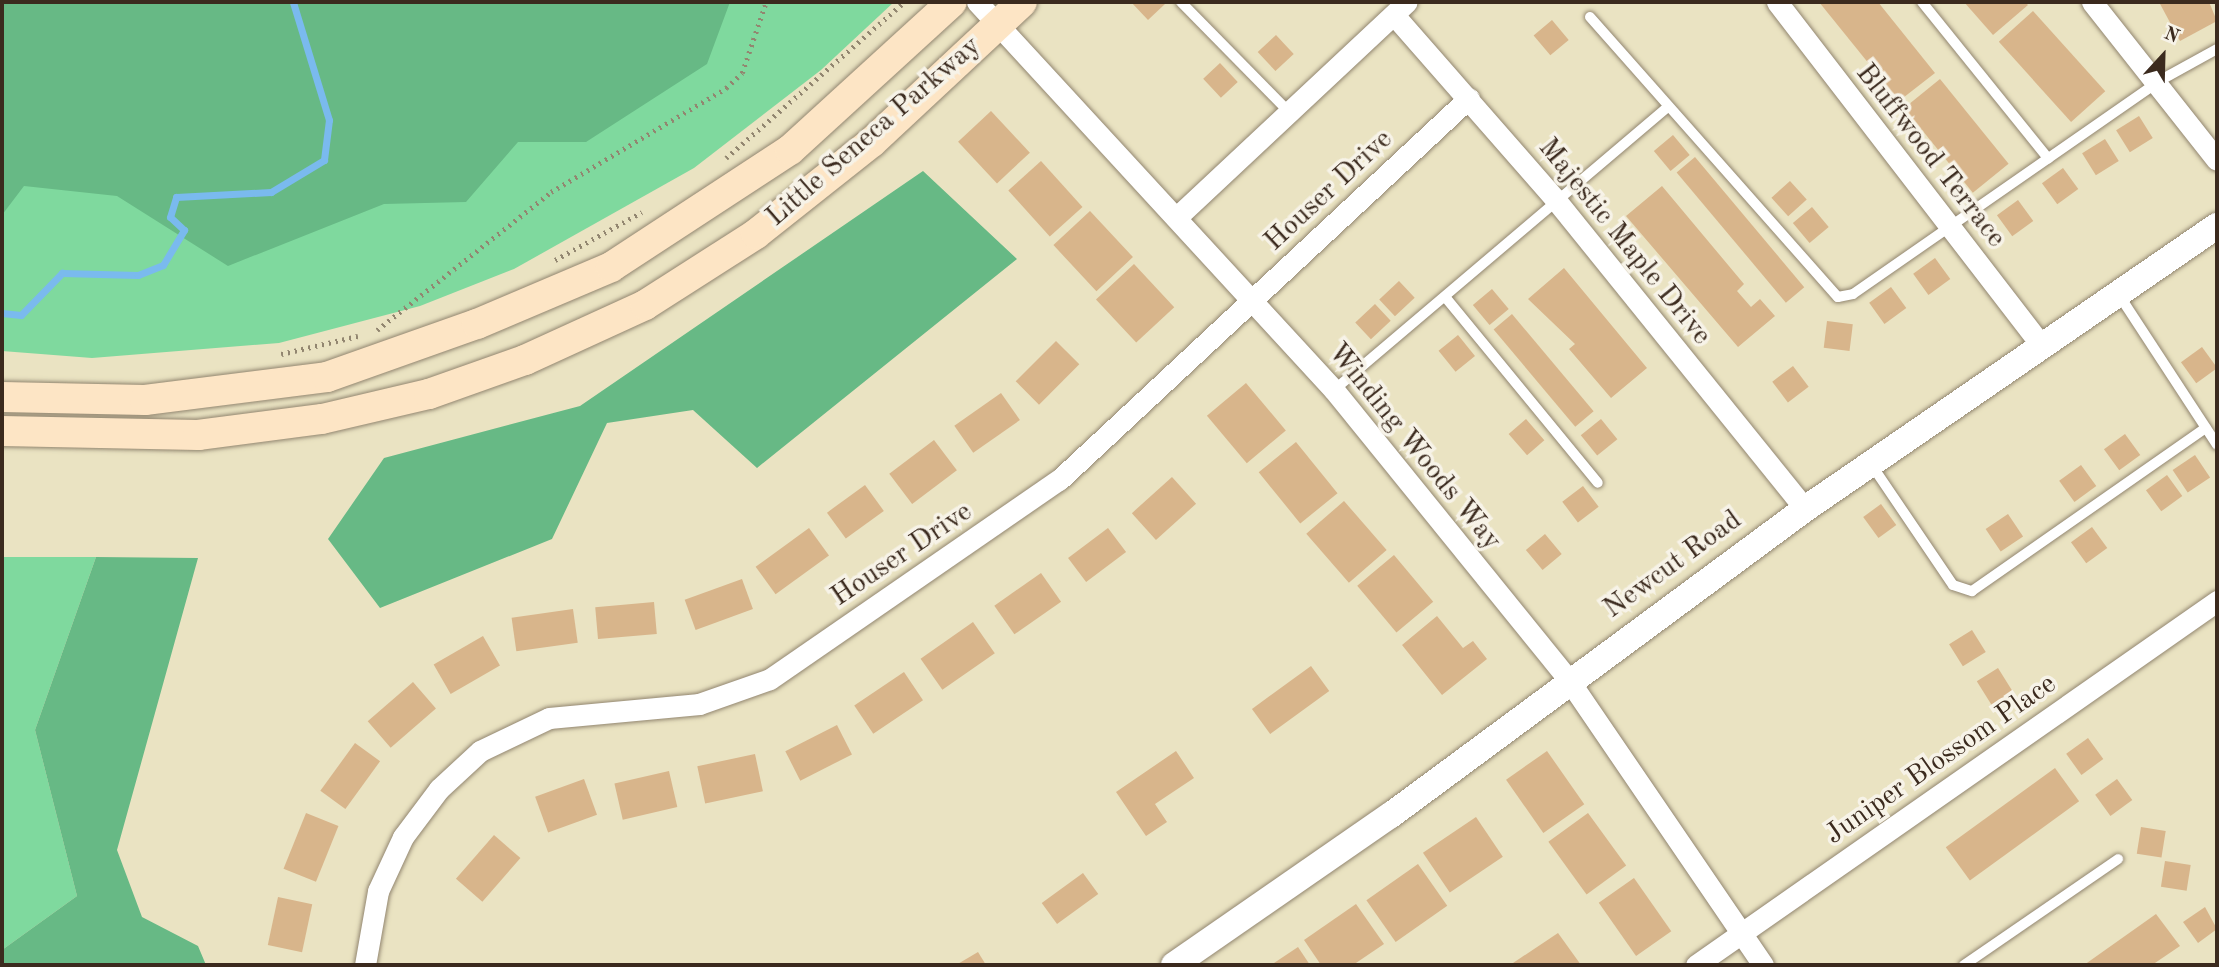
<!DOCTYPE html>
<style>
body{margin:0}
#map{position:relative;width:2219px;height:967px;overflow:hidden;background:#eae3c2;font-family:"Old Standard TT",serif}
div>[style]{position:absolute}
.green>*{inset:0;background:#7fd99e}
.forest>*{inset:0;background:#67b985}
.stream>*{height:7px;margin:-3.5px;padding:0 3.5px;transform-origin:3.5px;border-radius:3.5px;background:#7abaee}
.building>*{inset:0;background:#d8b58b;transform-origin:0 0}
.path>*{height:4.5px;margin-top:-2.25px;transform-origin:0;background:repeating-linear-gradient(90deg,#928670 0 2px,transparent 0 7px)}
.roads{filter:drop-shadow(0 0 2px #928670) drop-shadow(0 0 2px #928670)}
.service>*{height:10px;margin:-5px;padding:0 5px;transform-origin:5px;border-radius:5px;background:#fff}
.minor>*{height:21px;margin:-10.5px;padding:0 10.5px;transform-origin:10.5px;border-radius:10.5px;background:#fff}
.tertiary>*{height:26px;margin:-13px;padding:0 13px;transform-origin:13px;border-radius:13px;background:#fff}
.secondary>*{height:30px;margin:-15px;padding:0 15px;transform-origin:15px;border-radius:15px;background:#fde5c5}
span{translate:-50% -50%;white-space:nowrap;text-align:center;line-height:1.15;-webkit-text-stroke:7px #f7f3e8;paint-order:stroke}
.street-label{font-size:28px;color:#3b2a1e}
.frame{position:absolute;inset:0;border:4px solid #3b2a1e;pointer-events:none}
.north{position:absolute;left:2128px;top:21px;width:70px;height:70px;-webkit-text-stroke:5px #f7f3e8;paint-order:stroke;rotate:22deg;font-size:19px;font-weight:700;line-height:28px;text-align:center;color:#3b2a1e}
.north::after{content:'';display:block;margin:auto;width:24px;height:32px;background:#3b2a1e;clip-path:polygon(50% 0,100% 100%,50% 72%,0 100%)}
</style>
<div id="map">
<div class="green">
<div style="clip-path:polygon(2px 2px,894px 2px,821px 70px,694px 168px,514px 269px,420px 306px,279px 343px,92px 358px,2px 351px)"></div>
<div style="clip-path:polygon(2px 557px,96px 557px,35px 730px,77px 896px,2px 950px)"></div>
</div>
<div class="forest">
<div style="clip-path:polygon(2px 2px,730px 2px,707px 64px,586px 142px,518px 142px,466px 202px,384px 204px,228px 266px,117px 196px,24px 186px,2px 215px)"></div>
<div style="clip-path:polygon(923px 171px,1017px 259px,757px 468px,693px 410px,607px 423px,552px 539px,380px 608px,328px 539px,384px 458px,580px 406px)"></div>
<div style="clip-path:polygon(96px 557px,198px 558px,117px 850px,142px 917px,198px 946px,206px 965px,2px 965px,2px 950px,77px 896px,35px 730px)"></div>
</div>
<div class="stream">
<div style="left:2px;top:313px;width:19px;rotate:6deg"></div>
<div style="left:21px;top:315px;width:59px;rotate:-45.7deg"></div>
<div style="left:62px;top:273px;width:76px;rotate:1.5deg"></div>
<div style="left:138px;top:275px;width:27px;rotate:-22deg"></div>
<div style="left:163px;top:265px;width:41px;rotate:-59deg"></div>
<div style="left:184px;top:230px;width:19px;rotate:-137deg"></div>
<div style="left:170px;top:217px;width:21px;rotate:-73deg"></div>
<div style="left:176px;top:197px;width:95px;rotate:-3deg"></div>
<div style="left:271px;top:192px;width:62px;rotate:-31.1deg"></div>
<div style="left:324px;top:160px;width:40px;rotate:-82.9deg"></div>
<div style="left:329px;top:120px;width:123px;rotate:-107deg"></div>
</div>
<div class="building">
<div style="clip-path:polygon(1131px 2px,1162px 2px,1165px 4px,1148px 20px)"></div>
<div style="clip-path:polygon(1819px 2px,1878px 2px,1935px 73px,1899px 101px)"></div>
<div style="clip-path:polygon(1964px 2px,2025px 2px,2028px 5px,1993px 35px)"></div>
<div style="clip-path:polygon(2159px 2px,2209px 2px,2217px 21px,2180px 41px)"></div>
<div style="left:2033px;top:11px;width:108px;height:46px;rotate:48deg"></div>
<div style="left:1552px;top:20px;width:26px;height:24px;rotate:50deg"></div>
<div style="left:1276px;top:35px;width:26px;height:25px;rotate:47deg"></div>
<div style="left:1220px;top:63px;width:26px;height:23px;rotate:47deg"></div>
<div style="left:1940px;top:79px;width:109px;height:46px;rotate:51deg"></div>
<div style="left:991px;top:111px;width:57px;height:45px;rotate:47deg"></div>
<div style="left:2139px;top:116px;width:26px;height:27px;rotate:58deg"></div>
<div style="left:1673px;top:135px;width:26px;height:25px;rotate:50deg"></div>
<div style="left:2105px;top:139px;width:26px;height:27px;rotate:58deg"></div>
<div style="left:1695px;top:157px;width:170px;height:24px;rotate:50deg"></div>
<div style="left:1041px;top:161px;width:62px;height:44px;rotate:48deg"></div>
<div style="left:2063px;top:168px;width:26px;height:26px;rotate:54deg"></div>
<div style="left:1790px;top:181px;width:25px;height:25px;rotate:48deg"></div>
<div style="clip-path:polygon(1662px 186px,1744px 284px,1737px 291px,1751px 307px,1760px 299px,1775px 316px,1738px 347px,1626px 216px)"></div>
<div style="left:2018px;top:200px;width:26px;height:26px;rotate:54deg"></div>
<div style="left:1812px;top:207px;width:26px;height:25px;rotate:50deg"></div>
<div style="left:1090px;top:211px;width:63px;height:50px;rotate:47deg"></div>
<div style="left:1935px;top:258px;width:26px;height:27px;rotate:54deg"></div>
<div style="left:1134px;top:264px;width:59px;height:52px;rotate:47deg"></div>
<div style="clip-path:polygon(1564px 268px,1647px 368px,1611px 398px,1569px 349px,1575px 344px,1528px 299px)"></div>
<div style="left:1399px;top:281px;width:23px;height:27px;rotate:47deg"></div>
<div style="left:1891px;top:287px;width:26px;height:27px;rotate:54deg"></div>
<div style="left:1492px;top:289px;width:26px;height:25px;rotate:50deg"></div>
<div style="left:1375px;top:304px;width:23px;height:27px;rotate:47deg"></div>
<div style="left:1512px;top:314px;width:127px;height:24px;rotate:50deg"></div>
<div style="left:1827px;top:321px;width:26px;height:27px;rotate:7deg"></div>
<div style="left:1458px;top:335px;width:27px;height:25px;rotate:51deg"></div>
<div style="left:1056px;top:341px;width:33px;height:57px;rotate:45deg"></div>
<div style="left:2202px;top:347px;width:26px;height:26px;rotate:54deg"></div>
<div style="left:1793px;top:366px;width:26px;height:26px;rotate:53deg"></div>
<div style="left:1246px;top:383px;width:62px;height:51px;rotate:50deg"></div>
<div style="left:1001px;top:393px;width:33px;height:57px;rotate:55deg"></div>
<div style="left:1526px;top:419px;width:28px;height:23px;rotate:49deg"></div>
<div style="left:1601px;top:419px;width:26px;height:26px;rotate:51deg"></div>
<div style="left:2125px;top:434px;width:26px;height:26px;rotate:54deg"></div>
<div style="left:934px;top:440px;width:38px;height:56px;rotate:53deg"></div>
<div style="left:1296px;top:442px;width:66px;height:48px;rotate:51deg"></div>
<div style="left:2195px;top:455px;width:27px;height:27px;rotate:56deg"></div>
<div style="left:2081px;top:465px;width:26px;height:27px;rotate:54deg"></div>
<div style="left:2167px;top:475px;width:26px;height:26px;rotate:54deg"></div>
<div style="left:1172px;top:477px;width:36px;height:54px;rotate:48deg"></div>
<div style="left:865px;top:485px;width:32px;height:47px;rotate:54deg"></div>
<div style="left:1583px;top:486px;width:26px;height:26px;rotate:53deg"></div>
<div style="left:1344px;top:501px;width:65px;height:50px;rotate:49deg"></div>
<div style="left:1881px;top:504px;width:26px;height:22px;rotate:54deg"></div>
<div style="left:2008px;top:514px;width:27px;height:27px;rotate:56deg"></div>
<div style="left:2092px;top:527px;width:26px;height:26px;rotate:54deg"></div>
<div style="left:809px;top:528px;width:34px;height:66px;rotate:54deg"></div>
<div style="left:1108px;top:528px;width:30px;height:50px;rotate:53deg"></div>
<div style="left:1545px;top:534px;width:26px;height:25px;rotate:50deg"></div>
<div style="left:1394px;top:555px;width:61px;height:48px;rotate:50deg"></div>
<div style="left:1041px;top:573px;width:35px;height:57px;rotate:55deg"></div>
<div style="left:742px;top:579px;width:32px;height:61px;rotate:70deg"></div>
<div style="left:654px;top:602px;width:32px;height:59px;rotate:85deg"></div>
<div style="left:573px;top:609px;width:34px;height:62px;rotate:82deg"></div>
<div style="clip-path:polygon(1437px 616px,1463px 648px,1473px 641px,1487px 659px,1442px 695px,1402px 645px)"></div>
<div style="left:973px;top:622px;width:38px;height:64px;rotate:55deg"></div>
<div style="left:1972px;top:630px;width:26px;height:27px;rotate:58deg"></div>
<div style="left:483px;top:636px;width:34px;height:57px;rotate:60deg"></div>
<div style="left:1311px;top:666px;width:31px;height:73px;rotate:54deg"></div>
<div style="left:1998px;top:668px;width:28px;height:25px;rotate:58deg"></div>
<div style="left:904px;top:672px;width:34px;height:60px;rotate:56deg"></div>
<div style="left:413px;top:682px;width:35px;height:60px;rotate:49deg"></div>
<div style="left:837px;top:725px;width:33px;height:58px;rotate:63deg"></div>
<div style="left:2088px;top:738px;width:26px;height:27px;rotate:54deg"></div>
<div style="left:355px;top:743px;width:31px;height:59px;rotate:36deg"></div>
<div style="clip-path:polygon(1176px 751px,1194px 778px,1155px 804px,1167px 822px,1146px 836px,1116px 792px)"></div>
<div style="left:1547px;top:751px;width:65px;height:50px;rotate:55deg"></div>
<div style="left:755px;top:754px;width:38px;height:59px;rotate:78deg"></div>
<div style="left:2055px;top:768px;width:41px;height:135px;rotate:54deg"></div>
<div style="left:669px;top:771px;width:37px;height:56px;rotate:77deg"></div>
<div style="left:584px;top:779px;width:38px;height:52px;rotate:70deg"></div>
<div style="left:2117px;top:779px;width:26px;height:27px;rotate:54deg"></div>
<div style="left:306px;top:813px;width:35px;height:60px;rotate:22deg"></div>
<div style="left:1588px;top:813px;width:65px;height:49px;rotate:54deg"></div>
<div style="left:1476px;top:817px;width:48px;height:64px;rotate:56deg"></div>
<div style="left:2141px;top:827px;width:25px;height:27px;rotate:9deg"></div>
<div style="left:494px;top:835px;width:35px;height:58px;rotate:41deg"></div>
<div style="left:2165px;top:861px;width:26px;height:26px;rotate:9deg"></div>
<div style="left:1418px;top:864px;width:51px;height:63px;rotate:55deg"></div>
<div style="left:1083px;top:873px;width:26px;height:51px;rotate:54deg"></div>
<div style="left:1634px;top:878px;width:65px;height:43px;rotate:55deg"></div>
<div style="left:278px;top:897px;width:35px;height:49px;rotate:12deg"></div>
<div style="clip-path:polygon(1356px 904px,1384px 944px,1353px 965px,1321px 965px,1304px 940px)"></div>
<div style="clip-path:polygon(2205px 907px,2217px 929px,2198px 943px,2183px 922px)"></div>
<div style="clip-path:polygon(2156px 914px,2180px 946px,2152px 965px,2084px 965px)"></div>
<div style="clip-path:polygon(1558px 933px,1581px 965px,1510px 965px)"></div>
<div style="clip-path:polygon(1298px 947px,1310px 965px,1271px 965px)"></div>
<div style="clip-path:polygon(978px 952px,986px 965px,956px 965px)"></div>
</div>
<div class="path">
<div style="left:726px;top:158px;width:237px;rotate:-41.2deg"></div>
<div style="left:555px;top:260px;width:99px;rotate:-28.9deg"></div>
<div style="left:377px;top:330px;width:222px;rotate:-38.4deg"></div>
<div style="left:551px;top:192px;width:204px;rotate:-30.7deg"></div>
<div style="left:726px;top:88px;width:22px;rotate:-43deg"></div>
<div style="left:742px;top:73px;width:75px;rotate:-71.3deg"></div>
<div style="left:281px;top:354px;width:79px;rotate:-13.2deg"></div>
</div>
<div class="roads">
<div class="service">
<div style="left:1181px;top:2px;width:153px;rotate:45.5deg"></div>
<div style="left:1922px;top:2px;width:201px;rotate:51.1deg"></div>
<div style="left:1590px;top:17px;width:374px;rotate:48.5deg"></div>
<div style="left:1838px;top:297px;width:15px;rotate:-11deg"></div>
<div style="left:1853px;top:294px;width:373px;rotate:-34.8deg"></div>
<div style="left:2159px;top:81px;width:66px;rotate:-28.9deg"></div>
<div style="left:2119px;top:295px;width:179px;rotate:56.8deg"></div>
<div style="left:1446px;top:298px;width:239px;rotate:50.6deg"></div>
<div style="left:1334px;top:390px;width:436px;rotate:-40.3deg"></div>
<div style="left:1871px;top:464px;width:146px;rotate:55.9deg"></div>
<div style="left:1953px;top:585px;width:20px;rotate:18deg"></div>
<div style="left:1972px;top:591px;width:285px;rotate:-34.9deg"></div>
<div style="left:1964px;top:965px;width:187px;rotate:-34.5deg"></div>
</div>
<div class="minor">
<div style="left:977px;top:2px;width:527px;rotate:47.38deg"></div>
<div style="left:1334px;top:390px;width:372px;rotate:51deg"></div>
<div style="left:1568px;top:679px;width:346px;rotate:55.7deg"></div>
<div style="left:1777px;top:2px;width:431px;rotate:52.4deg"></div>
<div style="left:2092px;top:2px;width:201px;rotate:51.7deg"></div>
<div style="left:1394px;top:15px;width:244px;rotate:48.8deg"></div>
<div style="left:1555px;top:199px;width:398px;rotate:51.1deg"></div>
<div style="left:1178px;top:216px;width:313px;rotate:-43.1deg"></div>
<div style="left:365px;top:965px;width:75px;rotate:-80deg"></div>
<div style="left:378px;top:891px;width:60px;rotate:-65.2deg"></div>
<div style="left:403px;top:837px;width:60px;rotate:-53.1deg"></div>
<div style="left:439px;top:789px;width:56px;rotate:-42.8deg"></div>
<div style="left:480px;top:751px;width:76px;rotate:-25.6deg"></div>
<div style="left:549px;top:718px;width:151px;rotate:-5.3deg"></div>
<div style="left:699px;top:704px;width:75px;rotate:-19.4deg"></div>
<div style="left:770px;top:679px;width:351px;rotate:-34.6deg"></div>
<div style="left:1059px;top:480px;width:560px;rotate:-42.98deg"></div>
<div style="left:1696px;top:965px;width:636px;rotate:-34.94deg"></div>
</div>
<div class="tertiary">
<div style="left:1174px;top:965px;width:264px;rotate:-34.7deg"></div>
<div style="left:1391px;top:815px;width:515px;rotate:-36.47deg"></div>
<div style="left:1805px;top:509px;width:500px;rotate:-34.5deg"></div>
</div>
<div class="secondary">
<div style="left:2px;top:397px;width:143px;rotate:1.2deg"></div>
<div style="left:145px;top:400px;width:183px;rotate:-7.2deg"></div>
<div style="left:327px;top:377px;width:159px;rotate:-19.5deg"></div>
<div style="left:477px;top:324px;width:146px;rotate:-23deg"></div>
<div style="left:611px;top:267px;width:214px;rotate:-33.2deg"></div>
<div style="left:790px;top:150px;width:219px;rotate:-42.4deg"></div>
<div style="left:2px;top:431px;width:196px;rotate:1.2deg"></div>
<div style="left:198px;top:435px;width:125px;rotate:-7.4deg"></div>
<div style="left:322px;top:419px;width:110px;rotate:-13.2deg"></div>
<div style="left:429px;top:394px;width:102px;rotate:-19.5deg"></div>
<div style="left:525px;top:360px;width:132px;rotate:-24.6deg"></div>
<div style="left:645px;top:305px;width:132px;rotate:-32.6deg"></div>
<div style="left:756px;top:234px;width:148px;rotate:-38.4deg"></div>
<div style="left:872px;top:142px;width:205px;rotate:-43deg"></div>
</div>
</div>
<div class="street-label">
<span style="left:874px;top:132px;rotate:-41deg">Little Seneca Parkway</span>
<span style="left:1930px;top:156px;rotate:52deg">Bluffwood Terrace</span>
<span style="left:1329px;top:191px;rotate:-43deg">Houser Drive</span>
<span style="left:1624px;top:242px;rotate:51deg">Majestic Maple Drive</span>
<span style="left:1414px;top:447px;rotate:51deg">Winding Woods Way</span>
<span style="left:902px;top:555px;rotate:-34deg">Houser Drive</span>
<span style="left:1673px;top:565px;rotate:-36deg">Newcut Road</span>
<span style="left:1941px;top:760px;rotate:-35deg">Juniper Blossom Place</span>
</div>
<div class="frame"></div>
<div class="north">N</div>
</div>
